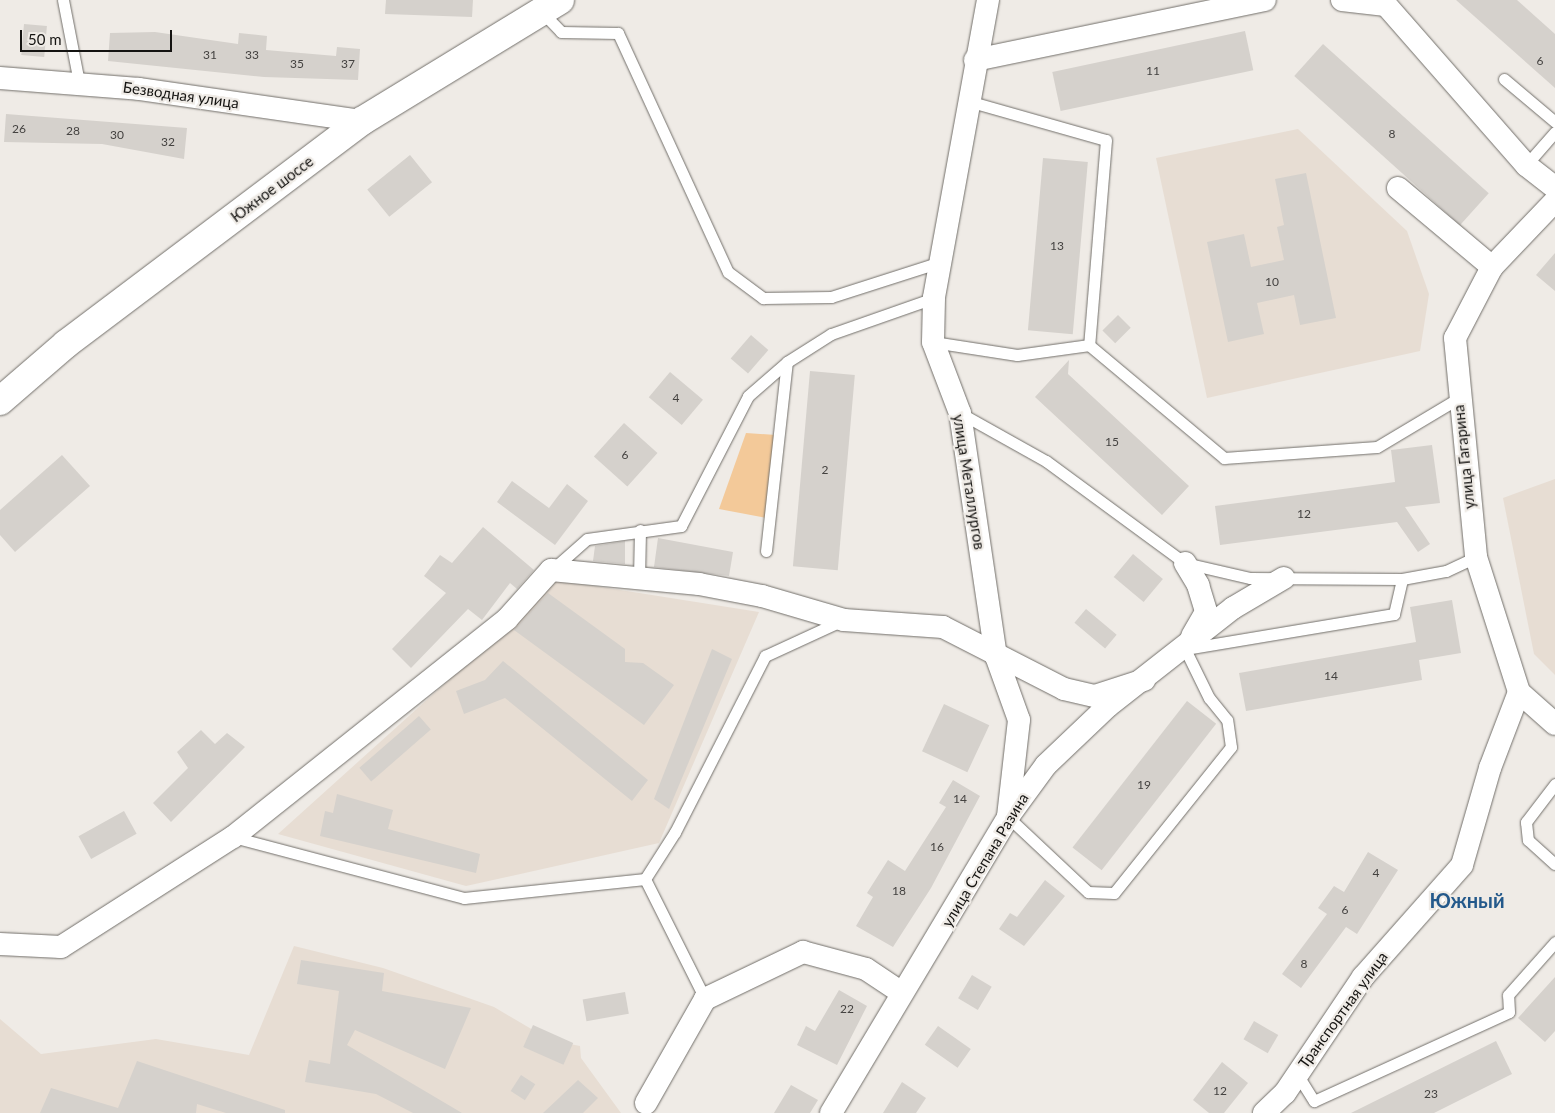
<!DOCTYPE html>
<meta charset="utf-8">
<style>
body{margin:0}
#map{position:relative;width:1555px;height:1113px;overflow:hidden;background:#efebe6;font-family:Lato,sans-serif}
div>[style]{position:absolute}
.built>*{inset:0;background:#e7ddd3}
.green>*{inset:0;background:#f3c999}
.building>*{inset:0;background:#d5d1cc;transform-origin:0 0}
.roads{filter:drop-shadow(0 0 1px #726f6a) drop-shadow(0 0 1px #726f6a)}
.lane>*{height:11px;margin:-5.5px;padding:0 5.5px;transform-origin:5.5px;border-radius:5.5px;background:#fff}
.street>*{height:22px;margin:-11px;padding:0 11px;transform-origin:11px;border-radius:11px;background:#fff}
.secondary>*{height:28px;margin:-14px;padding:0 14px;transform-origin:14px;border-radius:14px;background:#fff}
span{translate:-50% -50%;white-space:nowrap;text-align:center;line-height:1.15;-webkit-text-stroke:4.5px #efebe6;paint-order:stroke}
.number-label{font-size:12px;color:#444240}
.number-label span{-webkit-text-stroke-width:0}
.street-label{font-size:15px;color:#141311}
.district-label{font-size:20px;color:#24598b;font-weight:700}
.scale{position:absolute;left:20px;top:30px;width:152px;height:22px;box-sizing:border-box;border:2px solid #141311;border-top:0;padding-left:6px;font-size:15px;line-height:18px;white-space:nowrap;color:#141311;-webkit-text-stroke:4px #efebe6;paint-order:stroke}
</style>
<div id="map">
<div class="built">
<div style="clip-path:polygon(1298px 129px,1407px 231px,1429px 294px,1420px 351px,1207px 398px,1156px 158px)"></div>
<div style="clip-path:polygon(1555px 479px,1555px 675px,1534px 654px,1503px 498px)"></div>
<div style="clip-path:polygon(551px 579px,759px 612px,659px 843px,466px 886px,278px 834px,511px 624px)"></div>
<div style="clip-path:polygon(294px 946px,383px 968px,494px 1007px,550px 1040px,580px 1046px,581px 1058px,621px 1113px,0 1113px,0 1019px,41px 1054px,156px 1039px,249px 1055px)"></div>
</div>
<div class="green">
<div style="clip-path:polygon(746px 433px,776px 435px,766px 518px,719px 509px)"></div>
</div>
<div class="building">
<div style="clip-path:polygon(386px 0,473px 0,472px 17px,385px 14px)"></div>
<div style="clip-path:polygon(1456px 0,1517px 0,1555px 34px,1555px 88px)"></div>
<div style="left:24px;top:24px;width:23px;height:31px;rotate:5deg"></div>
<div style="left:1245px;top:31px;width:40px;height:197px;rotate:78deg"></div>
<div style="clip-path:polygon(155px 32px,238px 44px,239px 33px,267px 36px,266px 50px,336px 56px,337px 47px,360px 49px,358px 80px,264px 77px,108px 61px,110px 33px)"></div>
<div style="left:1323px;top:44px;width:223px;height:43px;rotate:42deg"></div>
<div style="clip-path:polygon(6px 114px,187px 128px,184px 159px,102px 144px,4px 142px)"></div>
<div style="left:410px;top:155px;width:35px;height:55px;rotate:51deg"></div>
<div style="left:1043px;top:158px;width:45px;height:173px;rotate:5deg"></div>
<div style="clip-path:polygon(1306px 173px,1336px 318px,1300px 325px,1294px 295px,1257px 303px,1264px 334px,1228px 342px,1207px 242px,1244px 234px,1251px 267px,1284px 260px,1277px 227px,1284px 225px,1275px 179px)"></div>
<div style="clip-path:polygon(1555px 253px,1555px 291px,1536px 275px)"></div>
<div style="left:1118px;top:315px;width:18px;height:22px;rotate:45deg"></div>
<div style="left:751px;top:335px;width:23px;height:31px;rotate:41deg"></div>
<div style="clip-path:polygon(1069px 360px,1068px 374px,1189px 486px,1162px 515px,1035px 397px)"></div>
<div style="left:810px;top:371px;width:45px;height:196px;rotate:5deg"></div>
<div style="left:670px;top:372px;width:43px;height:33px;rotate:40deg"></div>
<div style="left:624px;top:423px;width:45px;height:45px;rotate:42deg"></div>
<div style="clip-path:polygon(1432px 445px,1440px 503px,1405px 507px,1430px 544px,1418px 552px,1397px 522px,1220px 545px,1215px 506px,1395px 482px,1391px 450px)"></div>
<div style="clip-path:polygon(62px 455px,90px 486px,15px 552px,0 535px,0 510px)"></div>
<div style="clip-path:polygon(512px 481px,549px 508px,567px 484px,588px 501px,555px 545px,497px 502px)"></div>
<div style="clip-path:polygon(483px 527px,534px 570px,517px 589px,510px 583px,482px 620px,468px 609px,411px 668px,392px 649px,446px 593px,424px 576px,440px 555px,452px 563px)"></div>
<div style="clip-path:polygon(658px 538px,733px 552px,729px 576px,654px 567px)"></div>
<div style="clip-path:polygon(625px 541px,625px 564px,593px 561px,595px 546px)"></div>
<div style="left:1133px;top:554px;width:39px;height:30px;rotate:40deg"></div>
<div style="clip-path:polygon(548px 593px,625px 649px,625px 662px,643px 663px,674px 685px,644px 725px,514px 630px)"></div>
<div style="clip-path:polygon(1452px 600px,1461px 653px,1419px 660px,1422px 680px,1246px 711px,1239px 673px,1416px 642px,1410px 607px)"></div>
<div style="left:1086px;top:609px;width:40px;height:18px;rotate:40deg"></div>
<div style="clip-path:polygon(712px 649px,732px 659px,669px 809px,654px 799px)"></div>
<div style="clip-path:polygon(503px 661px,648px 780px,632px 801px,505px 698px,464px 714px,456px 691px,485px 680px)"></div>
<div style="left:1187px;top:701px;width:37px;height:186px;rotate:38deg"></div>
<div style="left:944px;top:704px;width:50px;height:52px;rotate:25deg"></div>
<div style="left:419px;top:716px;width:18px;height:79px;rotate:49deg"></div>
<div style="clip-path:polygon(201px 730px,215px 744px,227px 733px,245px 747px,171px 822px,153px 803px,188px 768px,177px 752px)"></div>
<div style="clip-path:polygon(953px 780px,980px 796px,931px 888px,893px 947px,856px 926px,873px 897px,867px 893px,888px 860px,905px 871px,946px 807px,939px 803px)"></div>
<div style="clip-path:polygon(337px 794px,393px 810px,388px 829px,480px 854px,476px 873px,320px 836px,325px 811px,333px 813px)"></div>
<div style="left:124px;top:811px;width:26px;height:52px;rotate:61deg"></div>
<div style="clip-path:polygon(1368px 852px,1398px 870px,1357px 934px,1346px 927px,1301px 988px,1282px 974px,1327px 914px,1318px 908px,1334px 886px,1344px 892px)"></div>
<div style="clip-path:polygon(1045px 880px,1065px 896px,1024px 946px,999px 929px,1010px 913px,1017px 917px)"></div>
<div style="clip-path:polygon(301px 960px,384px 973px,382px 991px,471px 1008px,445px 1069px,355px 1030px,347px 1045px,462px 1113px,413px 1113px,376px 1094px,305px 1082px,309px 1060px,330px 1064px,339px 991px,297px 984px)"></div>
<div style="left:972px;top:975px;width:23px;height:27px;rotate:31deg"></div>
<div style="clip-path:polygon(1555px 977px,1555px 1031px,1545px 1042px,1518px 1018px)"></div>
<div style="clip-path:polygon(839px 990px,867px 1006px,837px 1065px,797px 1045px,806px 1026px,815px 1031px)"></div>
<div style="left:625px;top:992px;width:22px;height:43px;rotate:80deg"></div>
<div style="left:1254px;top:1021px;width:28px;height:21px;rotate:30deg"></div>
<div style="left:533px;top:1025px;width:44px;height:24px;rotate:24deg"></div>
<div style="left:938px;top:1026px;width:40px;height:23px;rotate:35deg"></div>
<div style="clip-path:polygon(1496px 1041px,1512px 1074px,1434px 1113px,1351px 1113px)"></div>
<div style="clip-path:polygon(137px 1061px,285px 1110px,285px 1113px,226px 1113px,197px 1104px,196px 1113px,40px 1113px,51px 1088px,118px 1108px)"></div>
<div style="clip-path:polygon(1222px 1062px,1248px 1083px,1224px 1113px,1209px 1113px,1193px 1100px)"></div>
<div style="left:521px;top:1075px;width:17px;height:19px;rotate:33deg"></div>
<div style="clip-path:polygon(578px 1080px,598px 1098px,583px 1113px,543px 1113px)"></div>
<div style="clip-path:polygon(902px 1082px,926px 1098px,916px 1113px,883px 1113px)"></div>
<div style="clip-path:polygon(791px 1085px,818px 1100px,810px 1113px,774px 1113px)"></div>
</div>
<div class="roads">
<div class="lane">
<div style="left:63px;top:0;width:84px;rotate:79deg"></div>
<div style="left:541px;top:11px;width:29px;rotate:46deg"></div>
<div style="left:561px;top:32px;width:57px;rotate:1deg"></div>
<div style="left:618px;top:33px;width:263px;rotate:65.3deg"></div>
<div style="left:728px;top:272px;width:44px;rotate:36.6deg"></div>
<div style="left:763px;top:298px;width:68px;rotate:-0.8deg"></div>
<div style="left:831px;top:297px;width:114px;rotate:-17.8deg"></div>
<div style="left:1504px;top:79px;width:67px;rotate:40.1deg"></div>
<div style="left:968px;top:101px;width:143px;rotate:15.8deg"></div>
<div style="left:1106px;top:140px;width:206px;rotate:94.7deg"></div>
<div style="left:1089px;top:345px;width:176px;rotate:39.9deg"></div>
<div style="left:1224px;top:458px;width:153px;rotate:-4.1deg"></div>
<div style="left:1377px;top:447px;width:96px;rotate:-30.9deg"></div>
<div style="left:1526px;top:165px;width:44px;rotate:-48.7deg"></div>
<div style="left:933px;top:342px;width:85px;rotate:8.8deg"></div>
<div style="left:1017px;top:355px;width:73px;rotate:-7.9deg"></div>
<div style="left:960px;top:413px;width:98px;rotate:29.2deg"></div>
<div style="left:1046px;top:461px;width:172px;rotate:36.3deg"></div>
<div style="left:1185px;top:563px;width:67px;rotate:13deg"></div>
<div style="left:1250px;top:578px;width:152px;rotate:0.4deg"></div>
<div style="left:1402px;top:579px;width:45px;rotate:-10.3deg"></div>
<div style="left:1446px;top:571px;width:33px;rotate:-25deg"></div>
<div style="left:766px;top:551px;width:190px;rotate:-83.7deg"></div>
<div style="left:787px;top:362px;width:52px;rotate:-32.5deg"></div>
<div style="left:831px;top:334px;width:109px;rotate:-19.3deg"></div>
<div style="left:553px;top:569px;width:45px;rotate:-41.4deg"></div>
<div style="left:587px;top:539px;width:95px;rotate:-7.9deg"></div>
<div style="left:681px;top:526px;width:146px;rotate:-62.7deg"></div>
<div style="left:748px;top:396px;width:52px;rotate:-41.1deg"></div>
<div style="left:639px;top:578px;width:48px;rotate:-88.8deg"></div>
<div style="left:1555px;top:784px;width:48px;rotate:127.3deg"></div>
<div style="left:1526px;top:822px;width:18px;rotate:84deg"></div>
<div style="left:1528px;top:840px;width:36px;rotate:42deg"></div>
<div style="left:1008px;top:817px;width:110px;rotate:43.2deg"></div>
<div style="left:1088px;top:892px;width:26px;rotate:2deg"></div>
<div style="left:1114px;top:893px;width:187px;rotate:-51.3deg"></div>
<div style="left:1231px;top:747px;width:27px;rotate:-98deg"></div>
<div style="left:1227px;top:720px;width:28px;rotate:-129deg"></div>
<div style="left:1209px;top:698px;width:55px;rotate:-116.1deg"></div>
<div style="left:1185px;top:649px;width:212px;rotate:-9.5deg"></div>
<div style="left:1394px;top:614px;width:36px;rotate:-77deg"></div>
<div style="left:233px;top:837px;width:239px;rotate:14.8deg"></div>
<div style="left:464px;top:898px;width:182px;rotate:-6deg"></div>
<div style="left:645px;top:879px;width:134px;rotate:63.4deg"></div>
<div style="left:645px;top:879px;width:56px;rotate:-57.4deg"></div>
<div style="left:675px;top:832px;width:198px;rotate:-62.9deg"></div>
<div style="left:765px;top:656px;width:84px;rotate:-24.7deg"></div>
<div style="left:1297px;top:1074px;width:32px;rotate:58deg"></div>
<div style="left:1314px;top:1101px;width:214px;rotate:-24.5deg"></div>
<div style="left:1509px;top:1012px;width:17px;rotate:-93deg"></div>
<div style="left:1508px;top:995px;width:71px;rotate:-48.4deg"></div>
</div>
<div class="street">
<div style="left:988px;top:0;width:303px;rotate:100.3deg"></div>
<div style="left:934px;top:298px;width:44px;rotate:91.3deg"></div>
<div style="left:933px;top:342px;width:76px;rotate:69.2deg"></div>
<div style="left:960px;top:413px;width:246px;rotate:81.6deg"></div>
<div style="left:996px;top:656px;width:68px;rotate:70.2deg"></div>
<div style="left:1019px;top:720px;width:98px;rotate:96.5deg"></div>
<div style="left:1342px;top:0;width:44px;rotate:6.5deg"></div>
<div style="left:1386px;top:5px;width:213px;rotate:48.8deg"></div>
<div style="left:1526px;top:165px;width:37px;rotate:38deg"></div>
<div style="left:975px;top:60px;width:296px;rotate:-11.7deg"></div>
<div style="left:0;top:78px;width:139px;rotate:4.5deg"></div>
<div style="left:139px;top:89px;width:225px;rotate:8.2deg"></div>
<div style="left:1398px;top:188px;width:123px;rotate:40deg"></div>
<div style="left:1555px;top:201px;width:91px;rotate:133.7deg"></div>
<div style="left:1492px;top:267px;width:80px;rotate:117.5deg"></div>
<div style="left:1455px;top:338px;width:220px;rotate:84.5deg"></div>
<div style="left:1476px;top:557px;width:142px;rotate:72.3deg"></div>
<div style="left:1519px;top:692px;width:48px;rotate:41.6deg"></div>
<div style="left:1185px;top:563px;width:26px;rotate:59deg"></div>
<div style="left:1198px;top:585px;width:28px;rotate:73deg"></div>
<div style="left:1206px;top:612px;width:28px;rotate:120deg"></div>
<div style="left:0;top:944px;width:61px;rotate:2.8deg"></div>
<div style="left:61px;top:947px;width:204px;rotate:-32.6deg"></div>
<div style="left:233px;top:837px;width:350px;rotate:-38.5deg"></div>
<div style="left:507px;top:619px;width:66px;rotate:-48.1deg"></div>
<div style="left:551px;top:570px;width:149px;rotate:5.4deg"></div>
<div style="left:699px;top:584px;width:64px;rotate:10.8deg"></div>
<div style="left:762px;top:596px;width:85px;rotate:16.3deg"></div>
<div style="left:844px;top:620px;width:99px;rotate:4deg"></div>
<div style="left:943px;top:627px;width:136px;rotate:27.1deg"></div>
<div style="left:1064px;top:689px;width:32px;rotate:13deg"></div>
<div style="left:1095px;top:696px;width:52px;rotate:-18.1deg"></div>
<div style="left:646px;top:1103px;width:120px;rotate:-60.4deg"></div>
<div style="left:705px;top:999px;width:109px;rotate:-25.6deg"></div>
<div style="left:803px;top:952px;width:65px;rotate:15.1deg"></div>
<div style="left:866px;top:969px;width:43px;rotate:33.7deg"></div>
<div style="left:831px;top:1113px;width:345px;rotate:-59.1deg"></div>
<div style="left:1008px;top:817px;width:64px;rotate:-53.8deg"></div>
<div style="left:1046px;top:765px;width:86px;rotate:-43.6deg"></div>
<div style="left:1108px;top:706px;width:159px;rotate:-38.1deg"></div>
<div style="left:1233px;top:608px;width:59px;rotate:-30.5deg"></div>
<div style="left:1264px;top:1113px;width:29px;rotate:-44deg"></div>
<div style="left:1285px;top:1093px;width:140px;rotate:-56.1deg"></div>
<div style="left:1363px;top:977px;width:149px;rotate:-48.5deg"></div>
<div style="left:1462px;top:865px;width:101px;rotate:-73.9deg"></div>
<div style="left:1490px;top:768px;width:81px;rotate:-69.1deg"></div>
</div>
<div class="secondary">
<div style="left:0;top:401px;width:87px;rotate:-40.8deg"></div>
<div style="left:66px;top:344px;width:371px;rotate:-37deg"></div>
<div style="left:362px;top:121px;width:232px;rotate:-31.4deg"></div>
</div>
</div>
<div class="number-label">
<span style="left:210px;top:55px">31</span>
<span style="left:252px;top:55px">33</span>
<span style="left:1540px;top:61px">6</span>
<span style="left:297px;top:64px">35</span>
<span style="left:348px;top:64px">37</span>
<span style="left:1153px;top:71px">11</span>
<span style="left:19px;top:129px">26</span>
<span style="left:73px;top:131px">28</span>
<span style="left:1392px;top:134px">8</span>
<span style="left:117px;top:135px">30</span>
<span style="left:168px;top:142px">32</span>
<span style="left:1057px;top:246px">13</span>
<span style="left:1272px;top:282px">10</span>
<span style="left:676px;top:398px">4</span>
<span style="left:1112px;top:442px">15</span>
<span style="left:625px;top:455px">6</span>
<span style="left:825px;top:470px">2</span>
<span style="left:1304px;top:514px">12</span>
<span style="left:1331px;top:676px">14</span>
<span style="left:1144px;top:785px">19</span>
<span style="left:960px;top:799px">14</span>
<span style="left:937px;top:847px">16</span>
<span style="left:1376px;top:873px">4</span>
<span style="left:899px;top:891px">18</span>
<span style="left:1345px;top:910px">6</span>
<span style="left:1304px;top:964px">8</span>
<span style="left:847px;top:1009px">22</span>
<span style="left:1220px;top:1091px">12</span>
<span style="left:1431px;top:1094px">23</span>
</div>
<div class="street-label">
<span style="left:181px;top:95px;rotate:8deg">Безводная улица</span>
<span style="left:272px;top:189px;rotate:-37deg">Южное шоссе</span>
<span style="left:1464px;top:457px;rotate:-96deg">улица Гагарина</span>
<span style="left:969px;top:482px;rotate:81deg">улица Металлургов</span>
<span style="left:985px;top:860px;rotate:-59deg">улица Степана Разина</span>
<span style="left:1343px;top:1010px;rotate:-54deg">Транспортная улица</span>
</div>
<div class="district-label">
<span style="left:1467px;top:900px">Южный</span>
</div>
<div class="scale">50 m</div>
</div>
